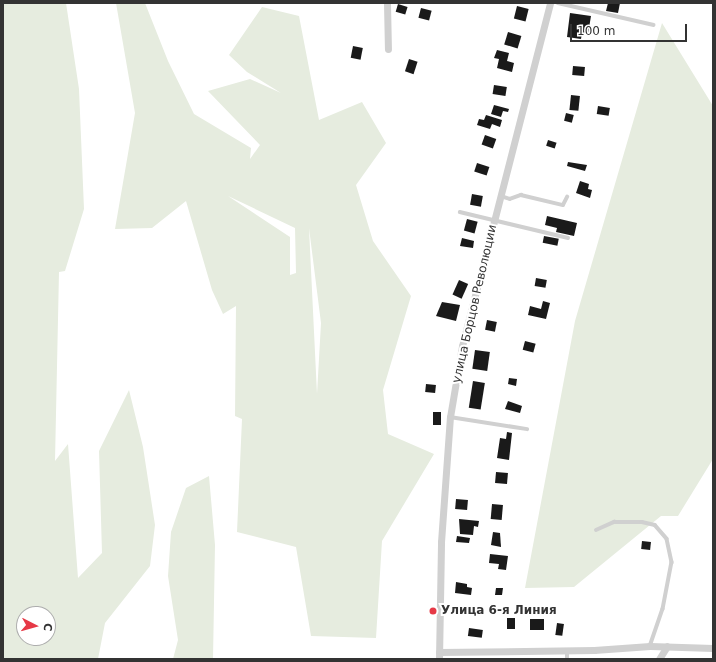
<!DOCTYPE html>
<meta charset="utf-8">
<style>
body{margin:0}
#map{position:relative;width:716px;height:662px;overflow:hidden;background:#fff;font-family:"DejaVu Sans",sans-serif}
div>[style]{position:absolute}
.green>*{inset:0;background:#e6ecdf}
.building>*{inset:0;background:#1a1a1a;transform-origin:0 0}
.service>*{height:3.5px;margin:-1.75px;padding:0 1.75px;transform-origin:1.75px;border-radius:1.75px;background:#d0d0d0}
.minor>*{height:7px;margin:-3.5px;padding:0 3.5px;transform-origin:3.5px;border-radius:3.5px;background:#d0d0d0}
.dots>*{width:11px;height:11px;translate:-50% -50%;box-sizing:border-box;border:2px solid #fff;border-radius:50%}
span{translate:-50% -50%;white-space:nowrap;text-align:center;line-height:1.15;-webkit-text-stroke:4px #fff;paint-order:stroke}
.street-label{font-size:12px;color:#333}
.poi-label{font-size:12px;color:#333;font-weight:700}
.left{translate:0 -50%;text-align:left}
.frame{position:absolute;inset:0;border:4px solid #333;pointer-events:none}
.north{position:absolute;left:16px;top:606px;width:40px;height:40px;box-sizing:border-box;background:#fff;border:1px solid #adadad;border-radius:50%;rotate:96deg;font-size:11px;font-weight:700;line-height:16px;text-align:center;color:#333}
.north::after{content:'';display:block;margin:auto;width:14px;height:18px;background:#e63946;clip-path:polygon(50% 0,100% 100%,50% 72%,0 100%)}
.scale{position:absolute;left:570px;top:24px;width:117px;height:18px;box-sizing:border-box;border:2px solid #333;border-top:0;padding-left:5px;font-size:12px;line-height:14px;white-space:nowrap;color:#333;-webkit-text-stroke:3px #fff;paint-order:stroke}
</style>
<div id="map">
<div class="green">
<div style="clip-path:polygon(evenodd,3px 3px,66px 3px,79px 89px,84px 209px,65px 271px,59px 272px,55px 461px,68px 444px,78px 578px,102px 553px,99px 451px,129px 390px,143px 447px,155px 525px,150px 566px,105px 623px,98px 659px,3px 659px,3px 3px,24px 614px,48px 614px,48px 638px,24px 638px,24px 614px)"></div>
<div style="clip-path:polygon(evenodd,116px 3px,145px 3px,168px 61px,194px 114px,251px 148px,250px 159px,260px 145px,208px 91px,250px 79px,281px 93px,247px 72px,229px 55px,262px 7px,299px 16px,319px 120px,362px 102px,386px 143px,356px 185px,373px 241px,411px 296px,383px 390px,388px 434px,434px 454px,382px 541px,376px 638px,311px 636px,296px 547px,237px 532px,242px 419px,235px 416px,236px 306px,223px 314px,212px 290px,186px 201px,152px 228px,115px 229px,135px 113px,116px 3px,228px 196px,295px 228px,296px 273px,290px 275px,290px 237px,228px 196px,116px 3px,309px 228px,321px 323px,317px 394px,309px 228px)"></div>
<div style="clip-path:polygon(662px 23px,713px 106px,713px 459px,678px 516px,661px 516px,574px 587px,525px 588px,575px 321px)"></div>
<div style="clip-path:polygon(209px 476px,215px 545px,213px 659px,173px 659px,178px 640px,168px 576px,171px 532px,186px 488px)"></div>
</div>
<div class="building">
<div style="clip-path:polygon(608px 3px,620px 3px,618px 13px,606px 11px)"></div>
<div style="left:398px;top:4px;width:10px;height:8px;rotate:17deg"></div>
<div style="left:517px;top:6px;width:12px;height:13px;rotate:14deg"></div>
<div style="left:421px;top:8px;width:11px;height:10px;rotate:15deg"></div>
<div style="clip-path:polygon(570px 13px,591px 16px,588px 34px,582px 33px,581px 39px,567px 37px)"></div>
<div style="left:508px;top:32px;width:14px;height:13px;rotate:17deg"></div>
<div style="left:353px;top:46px;width:10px;height:12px;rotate:11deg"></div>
<div style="clip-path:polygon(497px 50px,509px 53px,507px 61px,514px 63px,512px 72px,497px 68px,499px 59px,494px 58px)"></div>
<div style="left:409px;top:59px;width:9px;height:13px;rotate:18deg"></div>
<div style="left:573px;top:66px;width:12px;height:9px;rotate:5deg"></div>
<div style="left:494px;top:85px;width:13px;height:9px;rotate:9deg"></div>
<div style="left:571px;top:95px;width:9px;height:15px;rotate:6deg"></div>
<div style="clip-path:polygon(494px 105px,509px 109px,508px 112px,503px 111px,501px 117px,491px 114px)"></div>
<div style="left:598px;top:106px;width:12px;height:8px;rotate:9deg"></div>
<div style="left:566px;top:113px;width:8px;height:8px;rotate:14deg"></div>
<div style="clip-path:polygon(486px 115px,502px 120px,500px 127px,492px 124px,490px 129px,477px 125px,479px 119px,484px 120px)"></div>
<div style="left:485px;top:135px;width:12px;height:10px;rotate:20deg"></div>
<div style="left:548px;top:140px;width:9px;height:6px;rotate:18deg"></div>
<div style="clip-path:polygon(568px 162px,587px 165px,585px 171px,567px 166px)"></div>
<div style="left:477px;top:163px;width:13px;height:9px;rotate:18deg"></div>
<div style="clip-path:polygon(580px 181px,589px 184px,588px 189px,592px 190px,590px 198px,576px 193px)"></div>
<div style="left:472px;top:194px;width:11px;height:11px;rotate:10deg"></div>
<div style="clip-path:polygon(547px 216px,577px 223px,574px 236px,556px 232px,557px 228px,545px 225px)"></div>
<div style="left:467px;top:219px;width:11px;height:12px;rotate:15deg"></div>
<div style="left:544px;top:236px;width:15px;height:7px;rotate:11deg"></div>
<div style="clip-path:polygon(462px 238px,474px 241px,473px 248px,460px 246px)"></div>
<div style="left:536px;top:278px;width:11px;height:8px;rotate:10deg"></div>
<div style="left:459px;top:280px;width:10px;height:16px;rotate:24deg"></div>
<div style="clip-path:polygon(543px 301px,550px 303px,546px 319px,528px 315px,530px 306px,541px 309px)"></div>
<div style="clip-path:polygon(442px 302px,460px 305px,456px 321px,436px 316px)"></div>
<div style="left:487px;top:320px;width:10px;height:10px;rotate:11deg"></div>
<div style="left:525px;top:341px;width:11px;height:9px;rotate:15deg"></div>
<div style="left:475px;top:350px;width:15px;height:19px;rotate:8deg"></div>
<div style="clip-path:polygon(509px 378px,517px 379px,516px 386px,508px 384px)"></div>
<div style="left:473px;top:381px;width:12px;height:27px;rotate:9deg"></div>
<div style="left:426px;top:384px;width:10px;height:8px;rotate:6deg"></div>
<div style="clip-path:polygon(508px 401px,522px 406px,520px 413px,505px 409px)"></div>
<div style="left:433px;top:412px;width:8px;height:13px"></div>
<div style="clip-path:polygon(507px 432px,512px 433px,509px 460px,497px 458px,500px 438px,506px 439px)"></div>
<div style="left:496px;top:472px;width:12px;height:11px;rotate:5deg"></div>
<div style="left:456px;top:499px;width:12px;height:10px;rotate:5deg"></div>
<div style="left:492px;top:504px;width:11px;height:15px;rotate:5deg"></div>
<div style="clip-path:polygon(459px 519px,479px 521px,478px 527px,474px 526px,473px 535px,460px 534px)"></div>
<div style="clip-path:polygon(493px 532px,500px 533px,501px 547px,491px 545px)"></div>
<div style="clip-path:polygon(457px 536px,470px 538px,469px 543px,456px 542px)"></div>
<div style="left:642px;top:541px;width:9px;height:8px;rotate:6deg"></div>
<div style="clip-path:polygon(490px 554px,508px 556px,506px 570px,498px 569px,499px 564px,489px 563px)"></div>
<div style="clip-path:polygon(456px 582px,467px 584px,467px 587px,472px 588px,471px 595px,455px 593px)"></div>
<div style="clip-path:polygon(496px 588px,503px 588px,502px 595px,495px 595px)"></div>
<div style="left:507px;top:618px;width:8px;height:11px"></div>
<div style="left:530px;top:619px;width:14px;height:11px"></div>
<div style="left:557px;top:623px;width:7px;height:12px;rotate:8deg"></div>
<div style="left:469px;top:628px;width:14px;height:8px;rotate:8deg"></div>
</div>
<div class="service">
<div style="left:558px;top:3px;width:98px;rotate:12.9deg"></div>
<div style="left:501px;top:196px;width:9px;rotate:18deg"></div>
<div style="left:510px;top:199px;width:12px;rotate:-20deg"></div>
<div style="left:521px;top:195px;width:43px;rotate:13.4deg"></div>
<div style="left:563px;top:205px;width:9px;rotate:-63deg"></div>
<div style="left:460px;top:212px;width:111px;rotate:13.5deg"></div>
<div style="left:450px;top:417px;width:78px;rotate:8.9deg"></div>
<div style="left:596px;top:530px;width:20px;rotate:-24deg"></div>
<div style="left:614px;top:522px;width:28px"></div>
<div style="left:642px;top:522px;width:13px;rotate:13deg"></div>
<div style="left:655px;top:525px;width:18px;rotate:49deg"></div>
<div style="left:667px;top:539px;width:24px;rotate:78deg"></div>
<div style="left:672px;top:562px;width:48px;rotate:100.8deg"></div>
<div style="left:663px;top:609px;width:39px;rotate:109deg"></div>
<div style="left:567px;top:659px;width:8px;rotate:-90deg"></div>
</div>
<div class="minor">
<div style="left:387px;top:3px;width:46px;rotate:88.8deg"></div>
<div style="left:439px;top:652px;width:155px;rotate:-0.7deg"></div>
<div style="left:594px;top:650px;width:56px;rotate:-4.1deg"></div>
<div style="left:650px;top:646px;width:63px;rotate:1.8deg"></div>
<div style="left:439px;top:659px;width:117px;rotate:-89deg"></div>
<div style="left:441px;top:542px;width:125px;rotate:-85.9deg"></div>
<div style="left:450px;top:417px;width:72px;rotate:-80.4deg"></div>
<div style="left:462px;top:346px;width:354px;rotate:-75.6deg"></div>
<div style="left:659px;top:659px;width:15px;rotate:-58deg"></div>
</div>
<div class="dots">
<div style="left:433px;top:611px;background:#e63946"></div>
</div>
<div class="street-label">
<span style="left:475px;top:304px;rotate:-77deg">улица Борцов Революции</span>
</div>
<div class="poi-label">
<span class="left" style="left:441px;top:611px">Улица 6-я Линия</span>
</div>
<div class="frame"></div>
<div class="north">С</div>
<div class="scale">100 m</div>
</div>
